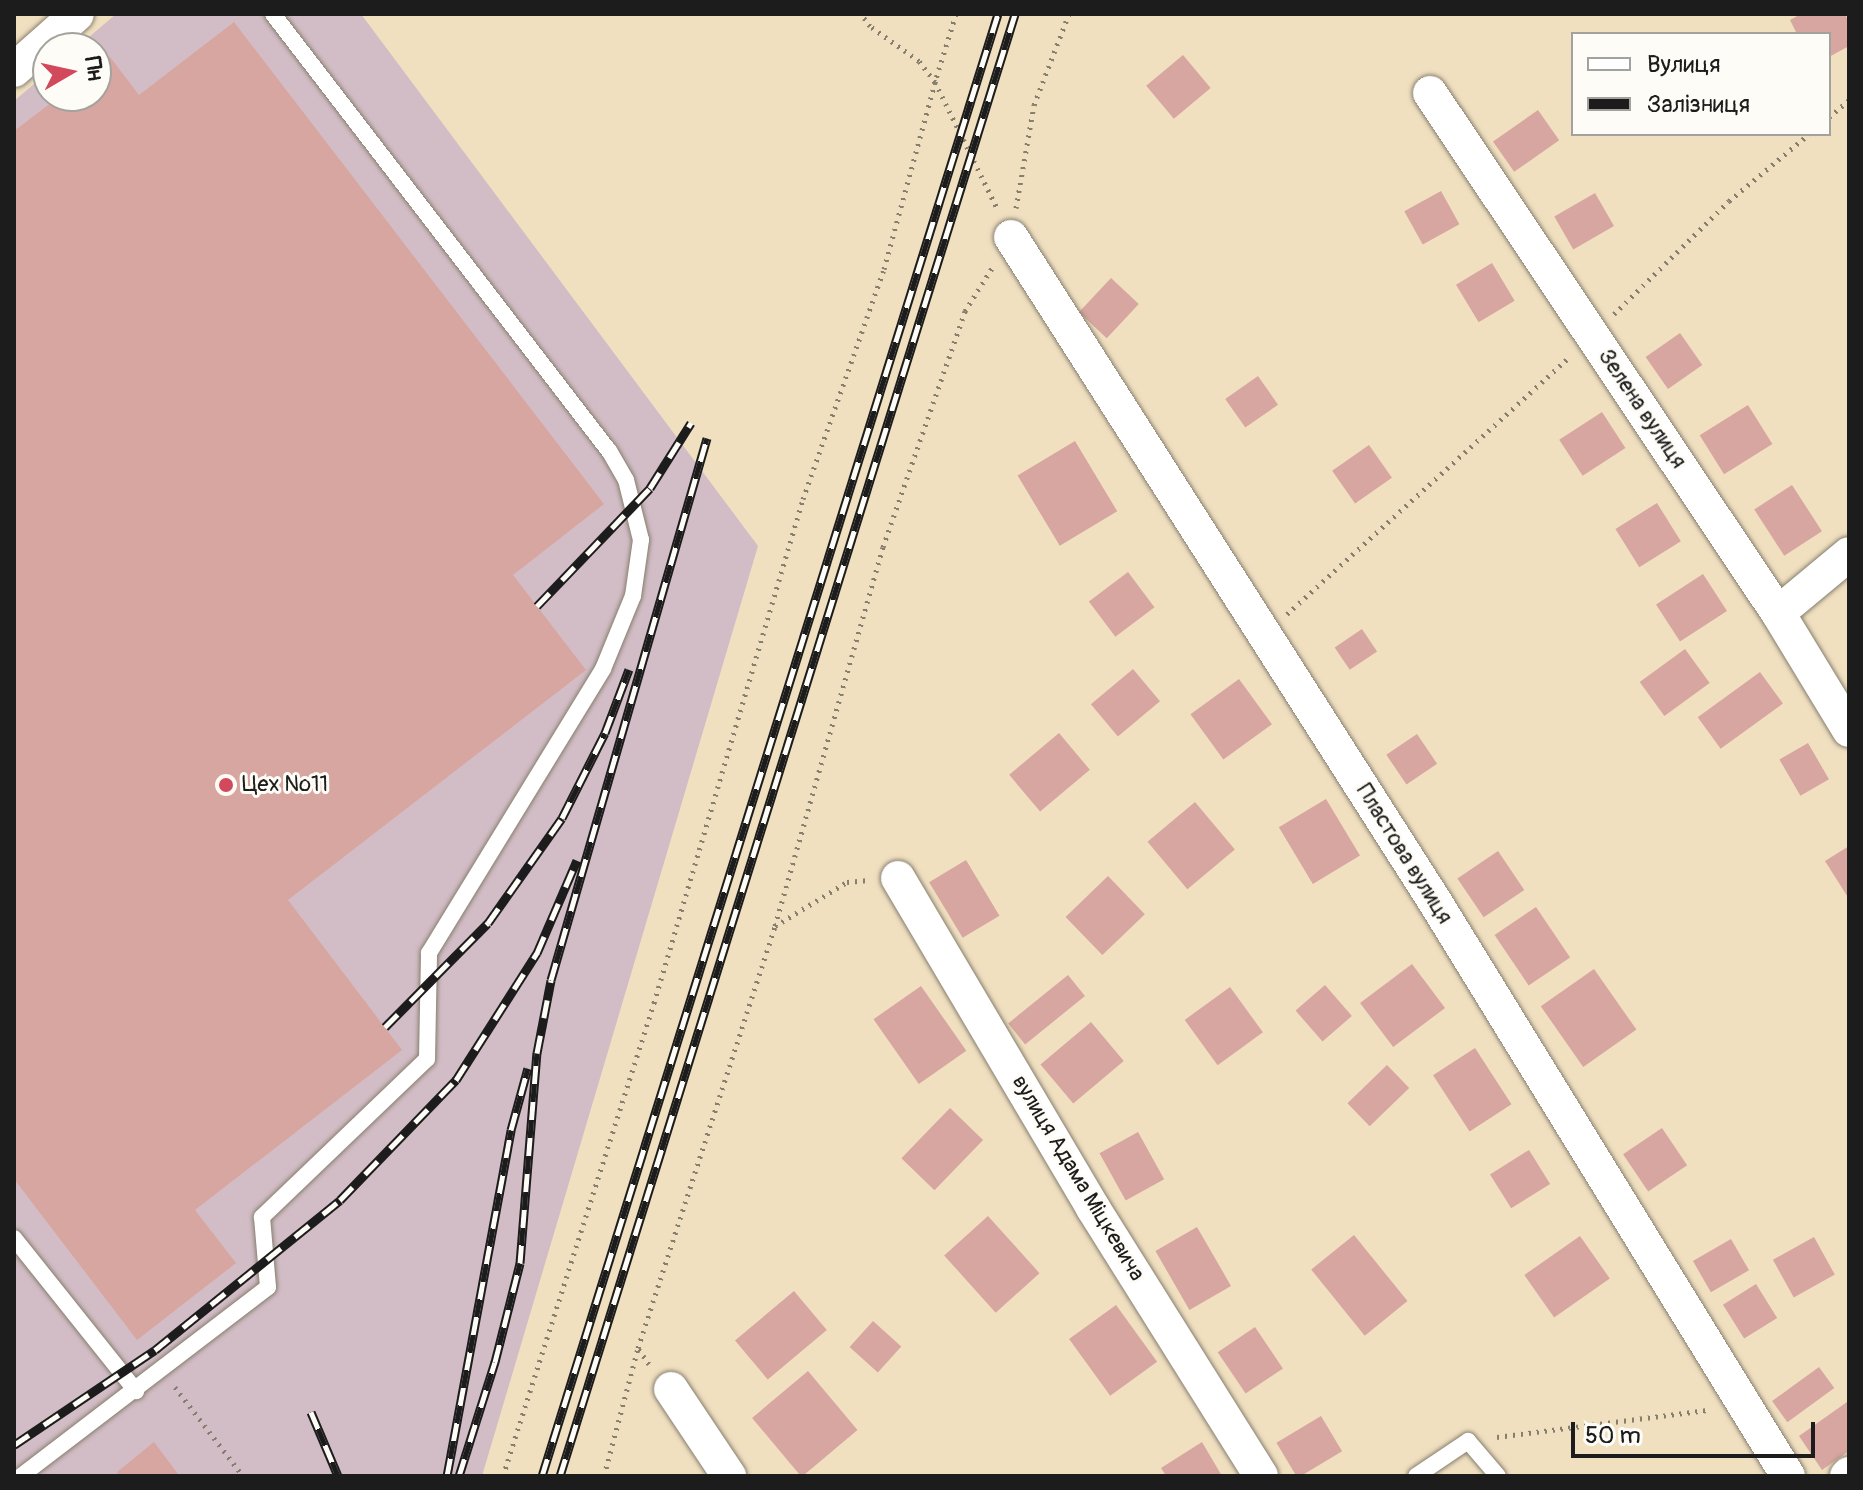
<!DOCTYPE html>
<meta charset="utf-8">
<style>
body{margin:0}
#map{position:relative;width:1863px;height:1490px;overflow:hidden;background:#f0e0c0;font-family:Pangolin,sans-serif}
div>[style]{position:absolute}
.industrial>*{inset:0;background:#d2bdc6}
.building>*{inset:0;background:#d8a6a0;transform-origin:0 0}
.path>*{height:5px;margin-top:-2.5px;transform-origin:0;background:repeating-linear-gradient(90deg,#867e6e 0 2px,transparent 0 8px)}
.roads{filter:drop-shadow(0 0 2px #867e6e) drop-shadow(0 0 2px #867e6e)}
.lane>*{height:16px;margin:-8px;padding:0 8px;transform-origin:8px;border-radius:8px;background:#fff}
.street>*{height:34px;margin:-17px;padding:0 17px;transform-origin:17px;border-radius:17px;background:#fff}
.rail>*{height:9px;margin-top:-4.5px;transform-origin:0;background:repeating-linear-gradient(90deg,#fdfcf7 0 18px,#1c1c1c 0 36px);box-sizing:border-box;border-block:2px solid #1c1c1c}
.dots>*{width:22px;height:22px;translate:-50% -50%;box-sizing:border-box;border:4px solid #fdfcf7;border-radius:50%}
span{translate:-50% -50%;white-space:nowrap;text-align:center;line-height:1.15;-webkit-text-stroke:6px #fdfcf7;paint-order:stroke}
.street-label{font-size:22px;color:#1c1c1c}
.poi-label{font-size:22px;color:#1c1c1c}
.left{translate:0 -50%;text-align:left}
.frame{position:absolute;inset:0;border:16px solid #1c1c1c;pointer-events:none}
.legend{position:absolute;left:1571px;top:32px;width:260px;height:104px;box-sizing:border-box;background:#fdfcf7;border:2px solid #a3a29f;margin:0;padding:10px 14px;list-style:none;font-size:24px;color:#1c1c1c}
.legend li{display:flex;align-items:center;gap:16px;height:40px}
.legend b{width:40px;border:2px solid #a3a29f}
.north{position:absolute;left:32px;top:32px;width:80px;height:80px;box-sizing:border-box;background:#fdfcf7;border:2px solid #a3a29f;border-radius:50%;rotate:81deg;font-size:22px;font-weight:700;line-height:32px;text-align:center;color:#1c1c1c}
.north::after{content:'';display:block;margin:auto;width:28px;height:36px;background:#d1495b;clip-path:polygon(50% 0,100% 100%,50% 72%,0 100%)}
.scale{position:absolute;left:1571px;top:1422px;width:244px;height:36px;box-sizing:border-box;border:4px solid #1c1c1c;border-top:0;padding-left:10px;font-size:24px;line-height:28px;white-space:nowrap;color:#1c1c1c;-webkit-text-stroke:6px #fdfcf7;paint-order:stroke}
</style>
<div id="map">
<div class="industrial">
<div style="clip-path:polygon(116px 14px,361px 14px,758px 546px,482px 1476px,14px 1476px,14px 101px,48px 72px,48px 96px,96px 96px,96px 48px,76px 48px)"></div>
</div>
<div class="building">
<div style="clip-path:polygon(1801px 14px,1845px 14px,1849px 22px,1849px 46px,1829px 57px,1829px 34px,1797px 34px,1790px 20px)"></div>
<div style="clip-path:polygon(234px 22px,604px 504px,513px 575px,586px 670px,288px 900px,402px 1050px,195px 1210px,236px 1263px,137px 1340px,14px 1179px,14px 131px,60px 96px,96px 96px,96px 68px,110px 57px,139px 95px)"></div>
<div style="left:1183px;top:55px;width:43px;height:48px;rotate:50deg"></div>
<div style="left:1538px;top:110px;width:37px;height:55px;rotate:55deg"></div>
<div style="left:1441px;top:191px;width:38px;height:42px;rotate:61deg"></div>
<div style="left:1595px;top:193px;width:38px;height:47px;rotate:60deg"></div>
<div style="left:1492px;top:263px;width:44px;height:42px;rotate:59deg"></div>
<div style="left:1111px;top:278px;width:38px;height:47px;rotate:43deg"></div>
<div style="left:1680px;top:333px;width:39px;height:42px;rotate:55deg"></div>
<div style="left:1258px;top:376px;width:35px;height:40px;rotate:55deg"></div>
<div style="left:1748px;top:405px;width:46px;height:57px;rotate:58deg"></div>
<div style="left:1602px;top:412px;width:43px;height:51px;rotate:57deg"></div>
<div style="left:1075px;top:441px;width:82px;height:67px;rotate:59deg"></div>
<div style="left:1369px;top:445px;width:40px;height:45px;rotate:55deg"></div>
<div style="left:1792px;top:485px;width:55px;height:45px;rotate:57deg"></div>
<div style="left:1657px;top:503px;width:45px;height:49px;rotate:58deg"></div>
<div style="left:1128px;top:572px;width:44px;height:49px;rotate:53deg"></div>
<div style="left:1703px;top:574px;width:44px;height:56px;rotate:57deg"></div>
<div style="left:1362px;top:629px;width:27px;height:33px;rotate:56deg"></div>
<div style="left:1685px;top:649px;width:42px;height:56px;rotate:54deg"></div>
<div style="left:1133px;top:669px;width:42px;height:55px;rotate:50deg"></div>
<div style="left:1760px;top:672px;width:39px;height:77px;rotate:54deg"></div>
<div style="left:1239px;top:679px;width:56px;height:60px;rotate:54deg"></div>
<div style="left:1059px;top:733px;width:48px;height:65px;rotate:50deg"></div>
<div style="left:1417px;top:734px;width:36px;height:37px;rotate:56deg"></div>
<div style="left:1808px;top:743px;width:42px;height:33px;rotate:60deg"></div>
<div style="left:1326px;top:799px;width:66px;height:55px;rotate:59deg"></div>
<div style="left:1195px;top:802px;width:62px;height:62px;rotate:50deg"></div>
<div style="clip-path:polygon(1849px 846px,1849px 899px,1825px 861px)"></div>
<div style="left:1498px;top:851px;width:47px;height:49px;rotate:56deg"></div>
<div style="left:966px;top:860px;width:65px;height:43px;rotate:59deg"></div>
<div style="left:1108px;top:876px;width:53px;height:59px;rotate:46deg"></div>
<div style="left:1536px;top:907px;width:61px;height:50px;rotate:56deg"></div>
<div style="left:1412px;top:964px;width:55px;height:65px;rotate:53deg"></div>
<div style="left:1594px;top:969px;width:74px;height:65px;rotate:55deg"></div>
<div style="left:1068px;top:975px;width:27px;height:77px;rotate:51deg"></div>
<div style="left:1325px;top:985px;width:41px;height:39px;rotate:49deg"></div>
<div style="left:921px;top:986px;width:79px;height:58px;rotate:55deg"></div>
<div style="left:1230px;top:987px;width:56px;height:56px;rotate:54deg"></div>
<div style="left:1091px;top:1022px;width:51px;height:66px;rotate:50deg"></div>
<div style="left:1475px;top:1048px;width:67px;height:50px;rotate:57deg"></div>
<div style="left:1387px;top:1065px;width:32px;height:55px;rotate:46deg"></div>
<div style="left:950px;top:1108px;width:46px;height:70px;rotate:44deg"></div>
<div style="left:1662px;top:1128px;width:45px;height:47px;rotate:56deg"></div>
<div style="left:1138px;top:1132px;width:54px;height:44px;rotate:61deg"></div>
<div style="left:1529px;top:1150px;width:40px;height:46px;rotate:58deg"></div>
<div style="left:988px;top:1216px;width:77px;height:59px;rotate:48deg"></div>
<div style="left:1197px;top:1227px;width:68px;height:48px;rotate:60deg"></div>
<div style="left:1354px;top:1235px;width:85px;height:55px;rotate:51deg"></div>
<div style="left:1580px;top:1236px;width:52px;height:68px;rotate:55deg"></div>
<div style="left:1814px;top:1237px;width:43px;height:47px;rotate:61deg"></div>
<div style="left:1731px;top:1239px;width:36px;height:44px;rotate:60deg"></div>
<div style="left:1756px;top:1284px;width:40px;height:39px;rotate:58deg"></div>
<div style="left:794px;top:1291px;width:51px;height:77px;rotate:50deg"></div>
<div style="left:1116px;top:1305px;width:70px;height:58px;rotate:54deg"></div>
<div style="left:873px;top:1321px;width:38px;height:35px;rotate:42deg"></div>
<div style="left:1255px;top:1327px;width:50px;height:45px;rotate:56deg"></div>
<div style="left:1819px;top:1367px;width:26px;height:58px;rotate:54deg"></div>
<div style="left:808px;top:1371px;width:77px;height:73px;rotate:50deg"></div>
<div style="clip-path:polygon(1847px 1402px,1849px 1451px,1822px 1470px,1799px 1436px)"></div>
<div style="left:1321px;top:1416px;width:41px;height:52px;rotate:59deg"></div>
<div style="clip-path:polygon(154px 1442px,178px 1474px,120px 1476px,117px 1472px)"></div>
<div style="clip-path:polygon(1202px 1442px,1222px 1476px,1166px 1476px,1161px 1468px)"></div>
</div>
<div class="path">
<div style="left:956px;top:14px;width:71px;rotate:107.2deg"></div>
<div style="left:935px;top:82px;width:140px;rotate:63.8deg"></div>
<div style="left:1829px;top:117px;width:26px;rotate:-40deg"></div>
<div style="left:1016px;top:208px;width:105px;rotate:-80.1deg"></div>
<div style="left:1034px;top:105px;width:97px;rotate:-69deg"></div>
<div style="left:1614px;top:314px;width:161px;rotate:-44.5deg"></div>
<div style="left:1729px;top:201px;width:104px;rotate:-39.9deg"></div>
<div style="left:1287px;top:614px;width:382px;rotate:-42.3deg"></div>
<div style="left:775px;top:926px;width:394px;rotate:-74.1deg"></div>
<div style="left:883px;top:547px;width:250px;rotate:-70.8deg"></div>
<div style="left:965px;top:311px;width:51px;rotate:-57.9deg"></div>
<div style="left:649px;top:1364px;width:19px;rotate:-125deg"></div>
<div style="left:638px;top:1348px;width:444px;rotate:-72deg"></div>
<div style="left:775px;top:926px;width:84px;rotate:-31.4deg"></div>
<div style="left:847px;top:882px;width:22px;rotate:-5deg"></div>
<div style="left:175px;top:1387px;width:112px;rotate:52.6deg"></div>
<div style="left:1497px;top:1437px;width:214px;rotate:-7.3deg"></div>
<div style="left:503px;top:1476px;width:497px;rotate:-72.3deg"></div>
<div style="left:654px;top:1003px;width:526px;rotate:-73.53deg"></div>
<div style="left:803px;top:499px;width:244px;rotate:-70.6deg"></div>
<div style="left:884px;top:269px;width:194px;rotate:-74.7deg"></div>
<div style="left:935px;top:82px;width:26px;rotate:-127deg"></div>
<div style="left:919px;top:61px;width:60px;rotate:-144.5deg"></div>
<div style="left:870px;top:26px;width:15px;rotate:-127deg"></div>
<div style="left:604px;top:1476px;width:132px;rotate:-75.1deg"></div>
</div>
<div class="roads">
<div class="lane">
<div style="left:14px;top:1238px;width:196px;rotate:51.4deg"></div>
<div style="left:21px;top:1476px;width:311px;rotate:-37.4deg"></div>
<div style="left:268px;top:1287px;width:70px;rotate:-94.9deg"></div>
<div style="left:262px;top:1217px;width:228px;rotate:-43.8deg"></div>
<div style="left:427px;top:1059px;width:106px;rotate:-88.9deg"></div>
<div style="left:429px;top:953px;width:333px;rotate:-58.5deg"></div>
<div style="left:603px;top:669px;width:79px;rotate:-67.7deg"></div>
<div style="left:633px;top:596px;width:57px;rotate:-81.9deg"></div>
<div style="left:641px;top:540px;width:62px;rotate:-104deg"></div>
<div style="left:626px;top:480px;width:34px;rotate:-120deg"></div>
<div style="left:609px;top:451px;width:551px;rotate:-127.56deg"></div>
<div style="left:1416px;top:1476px;width:63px;rotate:-33.9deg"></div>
<div style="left:1468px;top:1441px;width:46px;rotate:49.4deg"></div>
</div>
<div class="street">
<div style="left:14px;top:70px;width:84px;rotate:-41.6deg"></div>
<div style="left:1430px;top:93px;width:626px;rotate:56.21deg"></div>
<div style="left:1778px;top:613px;width:137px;rotate:58.7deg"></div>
<div style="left:1011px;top:237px;width:792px;rotate:57.47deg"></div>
<div style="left:1437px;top:905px;width:670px;rotate:58.42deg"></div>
<div style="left:1778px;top:613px;width:92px;rotate:-39.7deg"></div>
<div style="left:898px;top:878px;width:383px;rotate:59.4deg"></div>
<div style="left:1093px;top:1208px;width:316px;rotate:57.9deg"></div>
<div style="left:671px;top:1389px;width:105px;rotate:56.3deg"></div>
<div style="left:1847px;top:1476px;width:3px;rotate:-45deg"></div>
</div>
</div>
<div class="rail">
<div style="left:537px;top:606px;width:163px;rotate:-46.2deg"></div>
<div style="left:650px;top:488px;width:77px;rotate:-57.8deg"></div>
<div style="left:385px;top:1027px;width:146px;rotate:-45.3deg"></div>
<div style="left:488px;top:923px;width:128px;rotate:-54.8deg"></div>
<div style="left:562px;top:818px;width:95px;rotate:-63.2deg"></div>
<div style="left:605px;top:733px;width:68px;rotate:-69.4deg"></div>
<div style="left:311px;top:1412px;width:69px;rotate:67.1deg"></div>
<div style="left:14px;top:1445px;width:170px;rotate:-34deg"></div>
<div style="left:155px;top:1350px;width:238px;rotate:-39deg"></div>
<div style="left:340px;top:1200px;width:167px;rotate:-46deg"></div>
<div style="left:456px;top:1080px;width:151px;rotate:-57.5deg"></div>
<div style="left:537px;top:953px;width:101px;rotate:-66.7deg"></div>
<div style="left:447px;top:1476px;width:352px;rotate:-79.5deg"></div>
<div style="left:511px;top:1130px;width:64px;rotate:-74.7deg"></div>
<div style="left:459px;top:1476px;width:120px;rotate:-72.5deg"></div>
<div style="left:495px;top:1362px;width:102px;rotate:-75.8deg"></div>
<div style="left:520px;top:1263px;width:211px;rotate:-85.4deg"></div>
<div style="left:537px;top:1053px;width:74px;rotate:-79.1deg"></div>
<div style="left:551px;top:980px;width:564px;rotate:-73.94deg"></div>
<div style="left:542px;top:1476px;width:1531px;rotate:-72.68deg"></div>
<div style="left:560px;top:1476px;width:1531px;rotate:-72.71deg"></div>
</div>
<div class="dots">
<div style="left:226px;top:785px;background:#d1495b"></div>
</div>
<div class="street-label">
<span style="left:1642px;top:409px;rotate:56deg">Зелена вулиця</span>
<span style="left:1404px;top:854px;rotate:58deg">Пластова вулиця</span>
<span style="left:1078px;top:1178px;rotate:59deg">вулиця Адама Міцкевича</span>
</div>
<div class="poi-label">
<span class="left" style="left:242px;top:785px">Цех №11</span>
</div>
<div class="frame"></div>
<ul class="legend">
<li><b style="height:10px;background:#fff"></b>Вулиця</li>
<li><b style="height:10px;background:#1c1c1c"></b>Залізниця</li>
</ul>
<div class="north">Пн</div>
<div class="scale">50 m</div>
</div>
